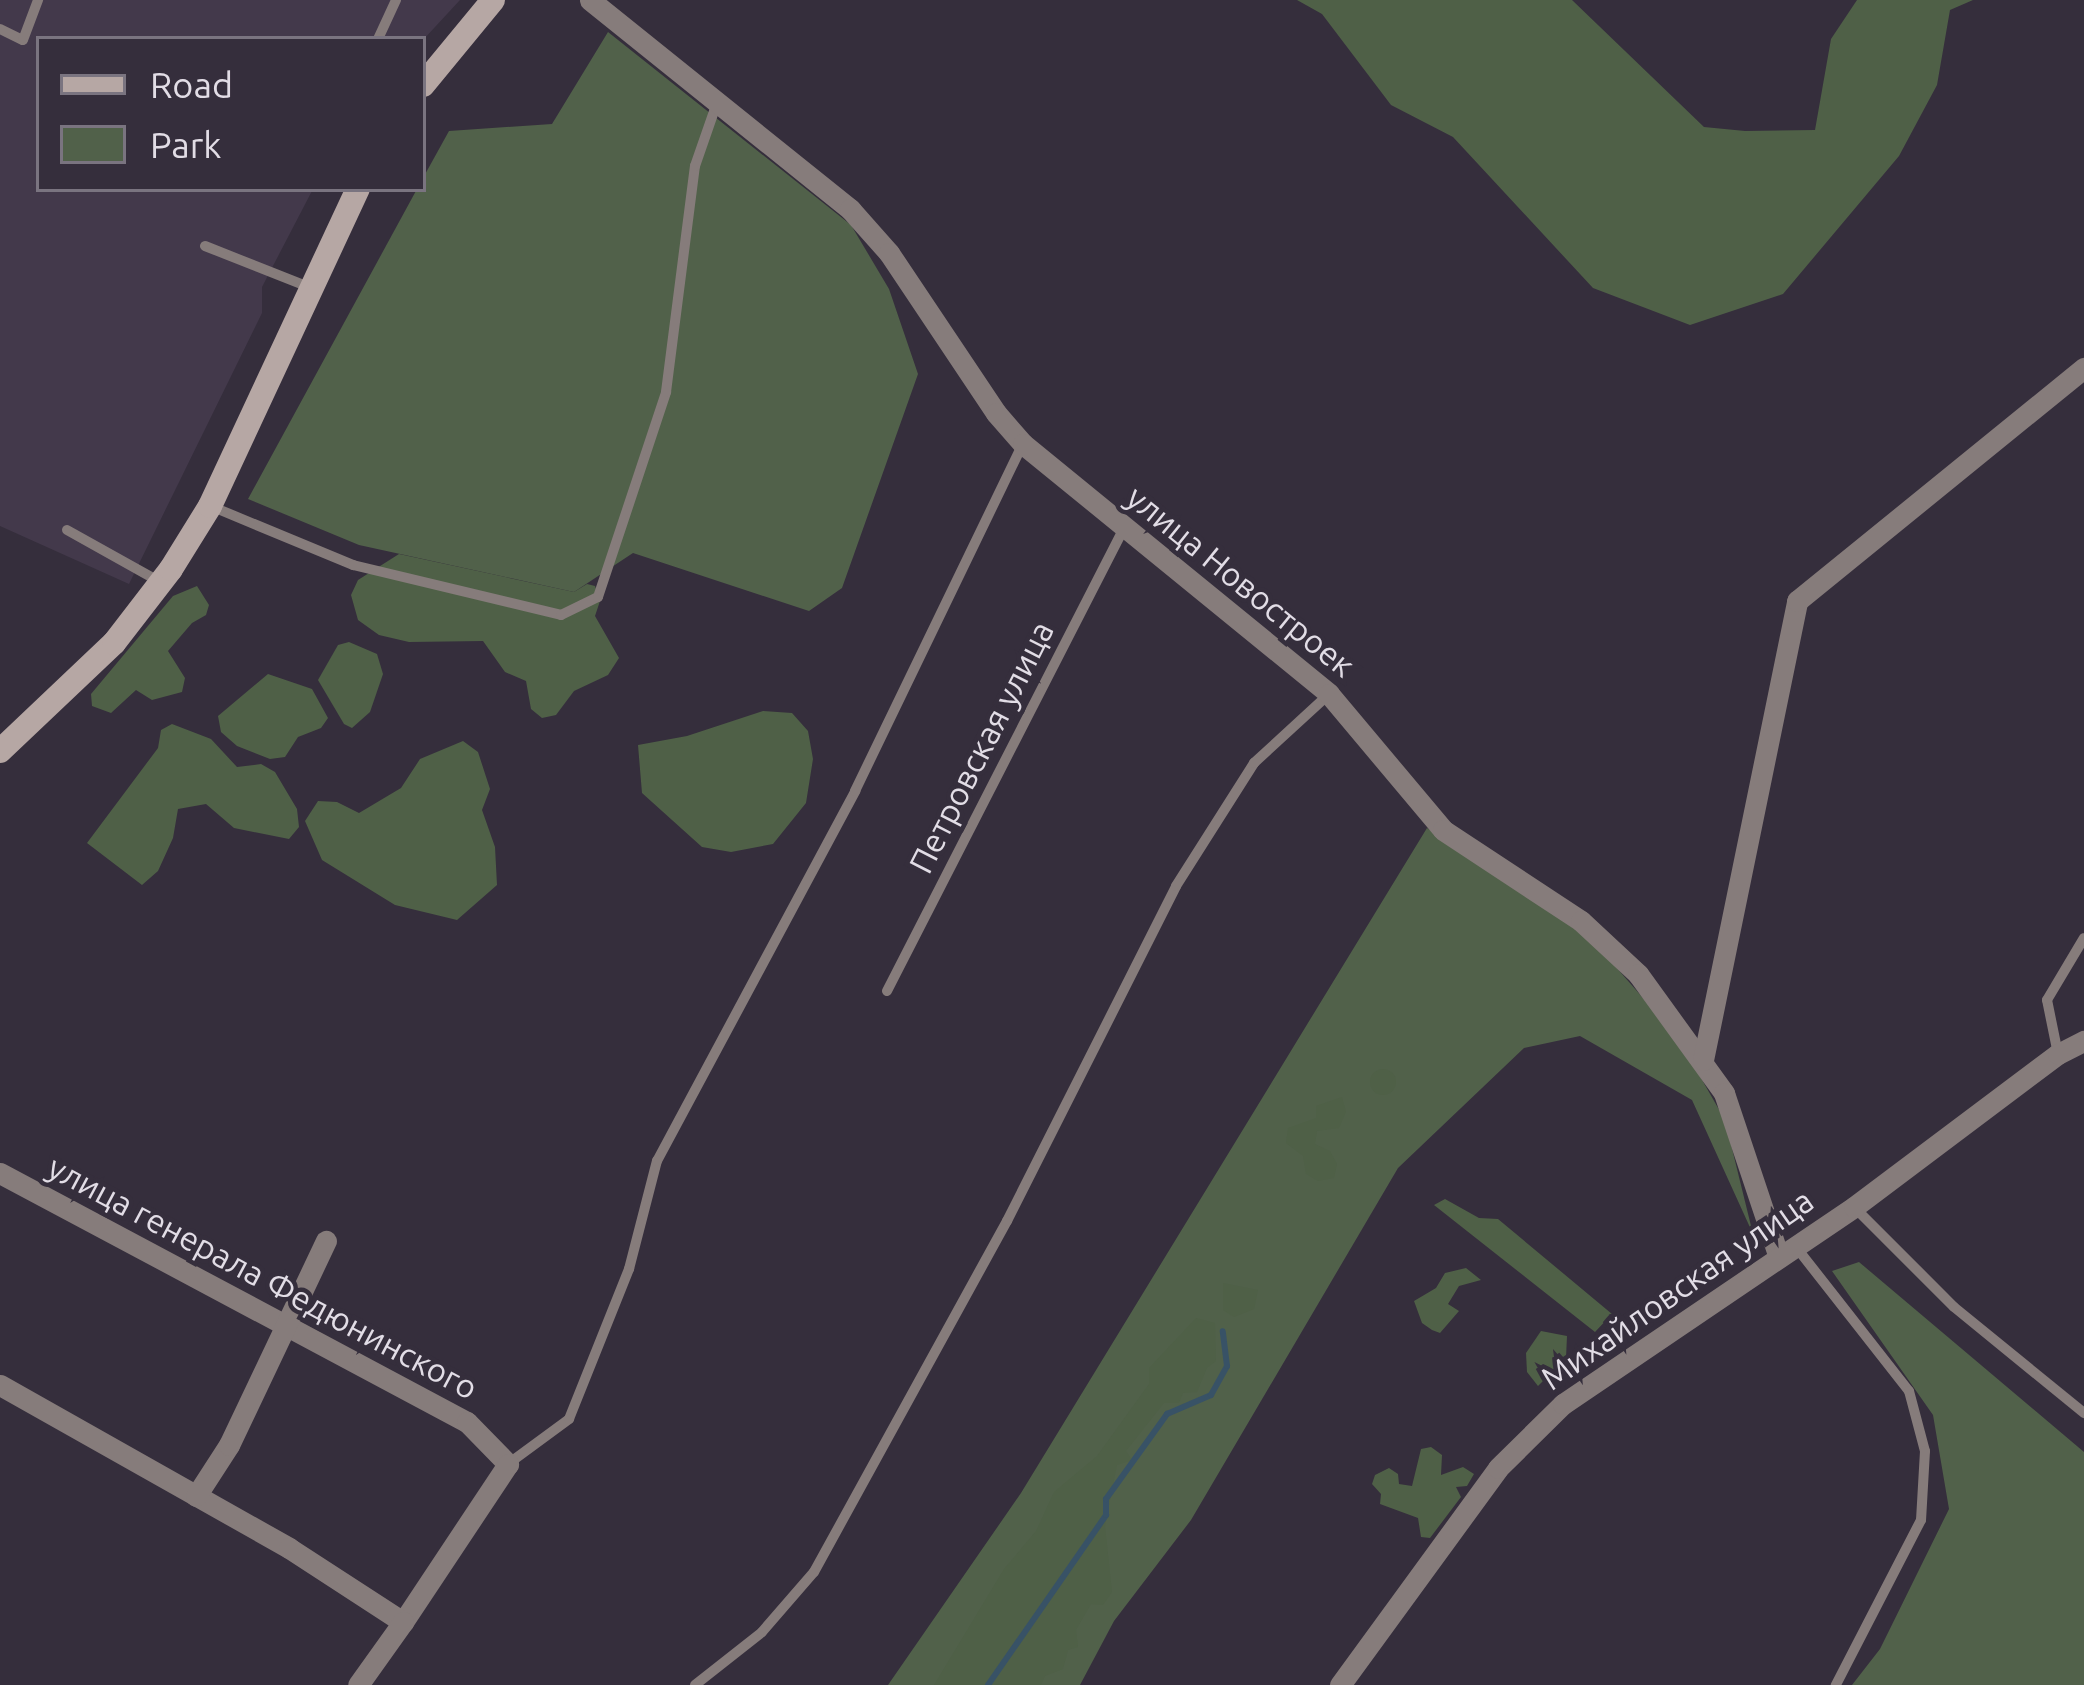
<!DOCTYPE html>
<meta charset="utf-8">
<style>
body{margin:0}
#map{position:relative;width:2084px;height:1685px;overflow:hidden;background:#352e3c;font-family:Ubuntu,sans-serif}
div>[style]{position:absolute}
.built>*{inset:0;background:#43394b}
.green>*{inset:0;background:#51614a}
.forest>*{inset:0;background:#4f6047}
.round{border-radius:50%}
.stream>*{height:6px;margin:-3px;padding:0 3px;transform-origin:3px;border-radius:3px;background:#385266}
.service>*{height:10px;margin:-5px;padding:0 5px;transform-origin:5px;border-radius:5px;background:#867c7b}
.minor>*{height:21px;margin:-10.5px;padding:0 10.5px;transform-origin:10.5px;border-radius:10.5px;background:#867c7b}
.secondary>*{height:24px;margin:-12px;padding:0 12px;transform-origin:12px;border-radius:12px;background:#b6a7a4}
span{translate:-50% -50%;white-space:nowrap;text-align:center;line-height:1.15;-webkit-text-stroke:9px #352e3c;paint-order:stroke}
.street-label{font-size:33px;color:#e2dde6}
.legend{position:absolute;left:36px;top:36px;width:390px;height:156px;box-sizing:border-box;background:#352e3c;border:3px solid #7a7480;margin:0;padding:15px 21px;list-style:none;font-size:36px;color:#e2dde6}
.legend li{display:flex;align-items:center;gap:24px;height:60px}
.legend b{width:60px;border:3px solid #7a7480}
</style>
<div id="map">
<div class="built">
<div style="clip-path:polygon(0 0,460px 0,423px 40px,39px 39px,39px 189px,313px 189px,262px 287px,262px 313px,129px 584px,0 526px)"></div>
</div>
<div class="green">
<div style="clip-path:polygon(608px 32px,851px 225px,889px 289px,918px 374px,842px 588px,809px 611px,633px 553px,574px 592px,359px 545px,248px 499px,417px 189px,423px 189px,423px 178px,449px 131px,552px 124px)"></div>
<div style="clip-path:polygon(1427px 828px,1594px 942px,1678px 1038px,1725px 1120px,1753px 1234px,1692px 1100px,1580px 1036px,1524px 1048px,1398px 1168px,1191px 1520px,1114px 1621px,1080px 1685px,888px 1685px,1021px 1493px)"></div>
<div style="clip-path:polygon(1859px 1262px,2084px 1452px,2084px 1685px,1852px 1685px,1880px 1649px,1949px 1509px,1933px 1415px,1832px 1271px)"></div>
</div>
<div class="forest">
<div style="clip-path:polygon(1297px 0,1572px 0,1704px 127px,1745px 131px,1815px 130px,1831px 39px,1857px 0,1973px 0,1950px 10px,1937px 85px,1899px 156px,1783px 294px,1690px 325px,1593px 288px,1453px 137px,1391px 105px,1322px 14px)"></div>
<div style="clip-path:polygon(399px 554px,574px 592px,587px 584px,595px 586px,600px 601px,595px 616px,619px 658px,608px 675px,574px 691px,556px 715px,542px 718px,531px 709px,526px 681px,505px 672px,483px 641px,409px 642px,379px 635px,358px 620px,351px 595px,358px 580px)"></div>
<div style="clip-path:polygon(197px 586px,209px 605px,206px 615px,192px 623px,168px 651px,185px 678px,182px 692px,152px 700px,136px 690px,111px 713px,92px 706px,91px 694px,173px 596px)"></div>
<div style="clip-path:polygon(349px 642px,377px 654px,383px 674px,370px 712px,352px 728px,344px 724px,318px 680px,338px 645px)"></div>
<div style="clip-path:polygon(268px 674px,312px 689px,328px 718px,321px 728px,298px 737px,285px 757px,270px 759px,237px 746px,221px 732px,218px 716px)"></div>
<div style="clip-path:polygon(763px 711px,792px 713px,808px 731px,813px 759px,806px 803px,773px 844px,731px 852px,702px 847px,642px 793px,638px 745px,687px 736px)"></div>
<div style="clip-path:polygon(172px 724px,211px 739px,237px 767px,261px 764px,275px 772px,297px 809px,299px 827px,289px 839px,234px 828px,206px 804px,178px 809px,173px 838px,158px 871px,142px 885px,87px 843px,158px 748px,161px 730px)"></div>
<div style="clip-path:polygon(463px 741px,478px 752px,490px 789px,482px 810px,495px 847px,497px 885px,457px 920px,395px 905px,322px 860px,305px 821px,318px 801px,337px 802px,359px 813px,401px 788px,420px 759px)"></div>
<div class="round" style="left:1370px;top:1069px;width:26px;height:26px"></div>
<div style="clip-path:polygon(1342px 1097px,1346px 1112px,1339px 1128px,1317px 1131px,1315px 1144px,1330px 1151px,1337px 1164px,1334px 1178px,1318px 1181px,1306px 1174px,1303px 1156px,1286px 1143px,1288px 1128px,1316px 1118px,1316px 1106px)"></div>
<div style="clip-path:polygon(1445px 1199px,1479px 1218px,1498px 1219px,1612px 1314px,1595px 1332px,1434px 1205px)"></div>
<div style="clip-path:polygon(1466px 1268px,1481px 1280px,1459px 1286px,1448px 1304px,1459px 1311px,1440px 1333px,1432px 1330px,1422px 1323px,1414px 1301px,1436px 1288px,1445px 1273px)"></div>
<div style="clip-path:polygon(1223px 1283px,1258px 1290px,1254px 1309px,1234px 1317px,1223px 1310px)"></div>
<div style="clip-path:polygon(1196px 1318px,1215px 1323px,1216px 1361px,1207px 1368px,1197px 1392px,1183px 1393px,1179px 1403px,1164px 1403px,1126px 1451px,1132px 1460px,1117px 1465px,1105px 1526px,1112px 1592px,1103px 1605px,1091px 1604px,1076px 1630px,1078px 1647px,1068px 1650px,1063px 1669px,1045px 1676px,1041px 1685px,934px 1685px,1004px 1569px,1036px 1531px,1054px 1492px,1097px 1456px,1149px 1384px,1149px 1368px)"></div>
<div style="clip-path:polygon(1541px 1331px,1567px 1336px,1566px 1358px,1538px 1386px,1527px 1372px,1526px 1353px)"></div>
<div style="clip-path:polygon(1431px 1447px,1442px 1455px,1441px 1475px,1463px 1467px,1474px 1474px,1467px 1486px,1456px 1487px,1461px 1497px,1430px 1538px,1421px 1537px,1418px 1518px,1380px 1504px,1381px 1494px,1372px 1484px,1375px 1475px,1389px 1468px,1398px 1474px,1399px 1484px,1412px 1486px,1421px 1449px)"></div>
</div>
<div class="stream">
<div style="left:988px;top:1685px;width:207px;rotate:-55.2deg"></div>
<div style="left:1106px;top:1515px;width:16px;rotate:-90deg"></div>
<div style="left:1106px;top:1499px;width:105px;rotate:-54.3deg"></div>
<div style="left:1167px;top:1414px;width:48px;rotate:-23.4deg"></div>
<div style="left:1211px;top:1395px;width:33px;rotate:-61deg"></div>
<div style="left:1227px;top:1366px;width:35px;rotate:-97deg"></div>
</div>
<div class="service">
<div style="left:0;top:29px;width:25px;rotate:26deg"></div>
<div style="left:23px;top:40px;width:43px;rotate:-69.4deg"></div>
<div style="left:378px;top:39px;width:43px;rotate:-65.2deg"></div>
<div style="left:205px;top:246px;width:114px;rotate:21.6deg"></div>
<div style="left:213px;top:507px;width:152px;rotate:22.5deg"></div>
<div style="left:353px;top:565px;width:214px;rotate:13.5deg"></div>
<div style="left:561px;top:615px;width:41px;rotate:-25.9deg"></div>
<div style="left:598px;top:597px;width:216px;rotate:-71.6deg"></div>
<div style="left:666px;top:392px;width:228px;rotate:-82.7deg"></div>
<div style="left:695px;top:166px;width:67px;rotate:-70.8deg"></div>
<div style="left:67px;top:530px;width:107px;rotate:29.2deg"></div>
<div style="left:887px;top:991px;width:520px;rotate:-62.89deg"></div>
<div style="left:2058px;top:1054px;width:55px;rotate:-101.5deg"></div>
<div style="left:2047px;top:1000px;width:72px;rotate:-59.2deg"></div>
<div style="left:1854px;top:1207px;width:141px;rotate:45deg"></div>
<div style="left:1954px;top:1307px;width:168px;rotate:39.2deg"></div>
<div style="left:1796px;top:1247px;width:183px;rotate:51.9deg"></div>
<div style="left:1909px;top:1391px;width:62px;rotate:75.1deg"></div>
<div style="left:1925px;top:1451px;width:69px;rotate:93.3deg"></div>
<div style="left:1921px;top:1520px;width:186px;rotate:117.3deg"></div>
<div style="left:508px;top:1464px;width:76px;rotate:-36.4deg"></div>
<div style="left:569px;top:1419px;width:162px;rotate:-68.2deg"></div>
<div style="left:629px;top:1269px;width:112px;rotate:-75.5deg"></div>
<div style="left:657px;top:1161px;width:420px;rotate:-61.8deg"></div>
<div style="left:855px;top:791px;width:386px;rotate:-64.2deg"></div>
<div style="left:695px;top:1685px;width:85px;rotate:-38.3deg"></div>
<div style="left:762px;top:1632px;width:79px;rotate:-49.1deg"></div>
<div style="left:814px;top:1572px;width:401px;rotate:-61.2deg"></div>
<div style="left:1007px;top:1221px;width:375px;rotate:-63.2deg"></div>
<div style="left:1176px;top:886px;width:146px;rotate:-57.6deg"></div>
<div style="left:1254px;top:763px;width:102px;rotate:-42.6deg"></div>
</div>
<div class="minor">
<div style="left:590px;top:0;width:334px;rotate:38.8deg"></div>
<div style="left:850px;top:209px;width:59px;rotate:48.4deg"></div>
<div style="left:889px;top:253px;width:192px;rotate:56.2deg"></div>
<div style="left:996px;top:413px;width:41px;rotate:48.9deg"></div>
<div style="left:1023px;top:444px;width:395px;rotate:39.2deg"></div>
<div style="left:1329px;top:694px;width:177px;rotate:50deg"></div>
<div style="left:1443px;top:830px;width:165px;rotate:33.4deg"></div>
<div style="left:1581px;top:921px;width:78px;rotate:42.9deg"></div>
<div style="left:1638px;top:974px;width:147px;rotate:54.1deg"></div>
<div style="left:1724px;top:1093px;width:173px;rotate:71.5deg"></div>
<div style="left:1703px;top:1060px;width:469px;rotate:-78.4deg"></div>
<div style="left:1797px;top:601px;width:370px;rotate:-39.1deg"></div>
<div style="left:0;top:1173px;width:529px;rotate:28.07deg"></div>
<div style="left:467px;top:1422px;width:59px;rotate:45.7deg"></div>
<div style="left:508px;top:1464px;width:190px;rotate:123.6deg"></div>
<div style="left:0;top:1385px;width:332px;rotate:29.4deg"></div>
<div style="left:289px;top:1548px;width:136px;rotate:33deg"></div>
<div style="left:403px;top:1622px;width:77px;rotate:125.5deg"></div>
<div style="left:196px;top:1496px;width:61px;rotate:-57.1deg"></div>
<div style="left:229px;top:1445px;width:226px;rotate:-64.6deg"></div>
<div style="left:1340px;top:1685px;width:268px;rotate:-53.9deg"></div>
<div style="left:1498px;top:1468px;width:91px;rotate:-44.6deg"></div>
<div style="left:1563px;top:1404px;width:351px;rotate:-34.1deg"></div>
<div style="left:1854px;top:1207px;width:255px;rotate:-36.9deg"></div>
<div style="left:2058px;top:1054px;width:29px;rotate:-27deg"></div>
</div>
<div class="secondary">
<div style="left:423px;top:85px;width:110px;rotate:-50.5deg"></div>
<div style="left:0;top:751px;width:157px;rotate:-43.5deg"></div>
<div style="left:114px;top:643px;width:93px;rotate:-52.4deg"></div>
<div style="left:171px;top:569px;width:74px;rotate:-58.2deg"></div>
<div style="left:210px;top:506px;width:350px;rotate:-65deg"></div>
</div>
<div class="street-label">
<span style="left:1241px;top:581px;rotate:39deg">улица Новостроек</span>
<span style="left:981px;top:747px;rotate:-63deg">Петровская улица</span>
<span style="left:263px;top:1277px;rotate:28deg">улица генерала Федюнинского</span>
<span style="left:1677px;top:1289px;rotate:-35deg">Михайловская улица</span>
</div>
<ul class="legend">
<li><b style="height:15px;background:#b6a7a4"></b>Road</li>
<li><b style="height:33px;background:#51614a"></b>Park</li>
</ul>
</div>
